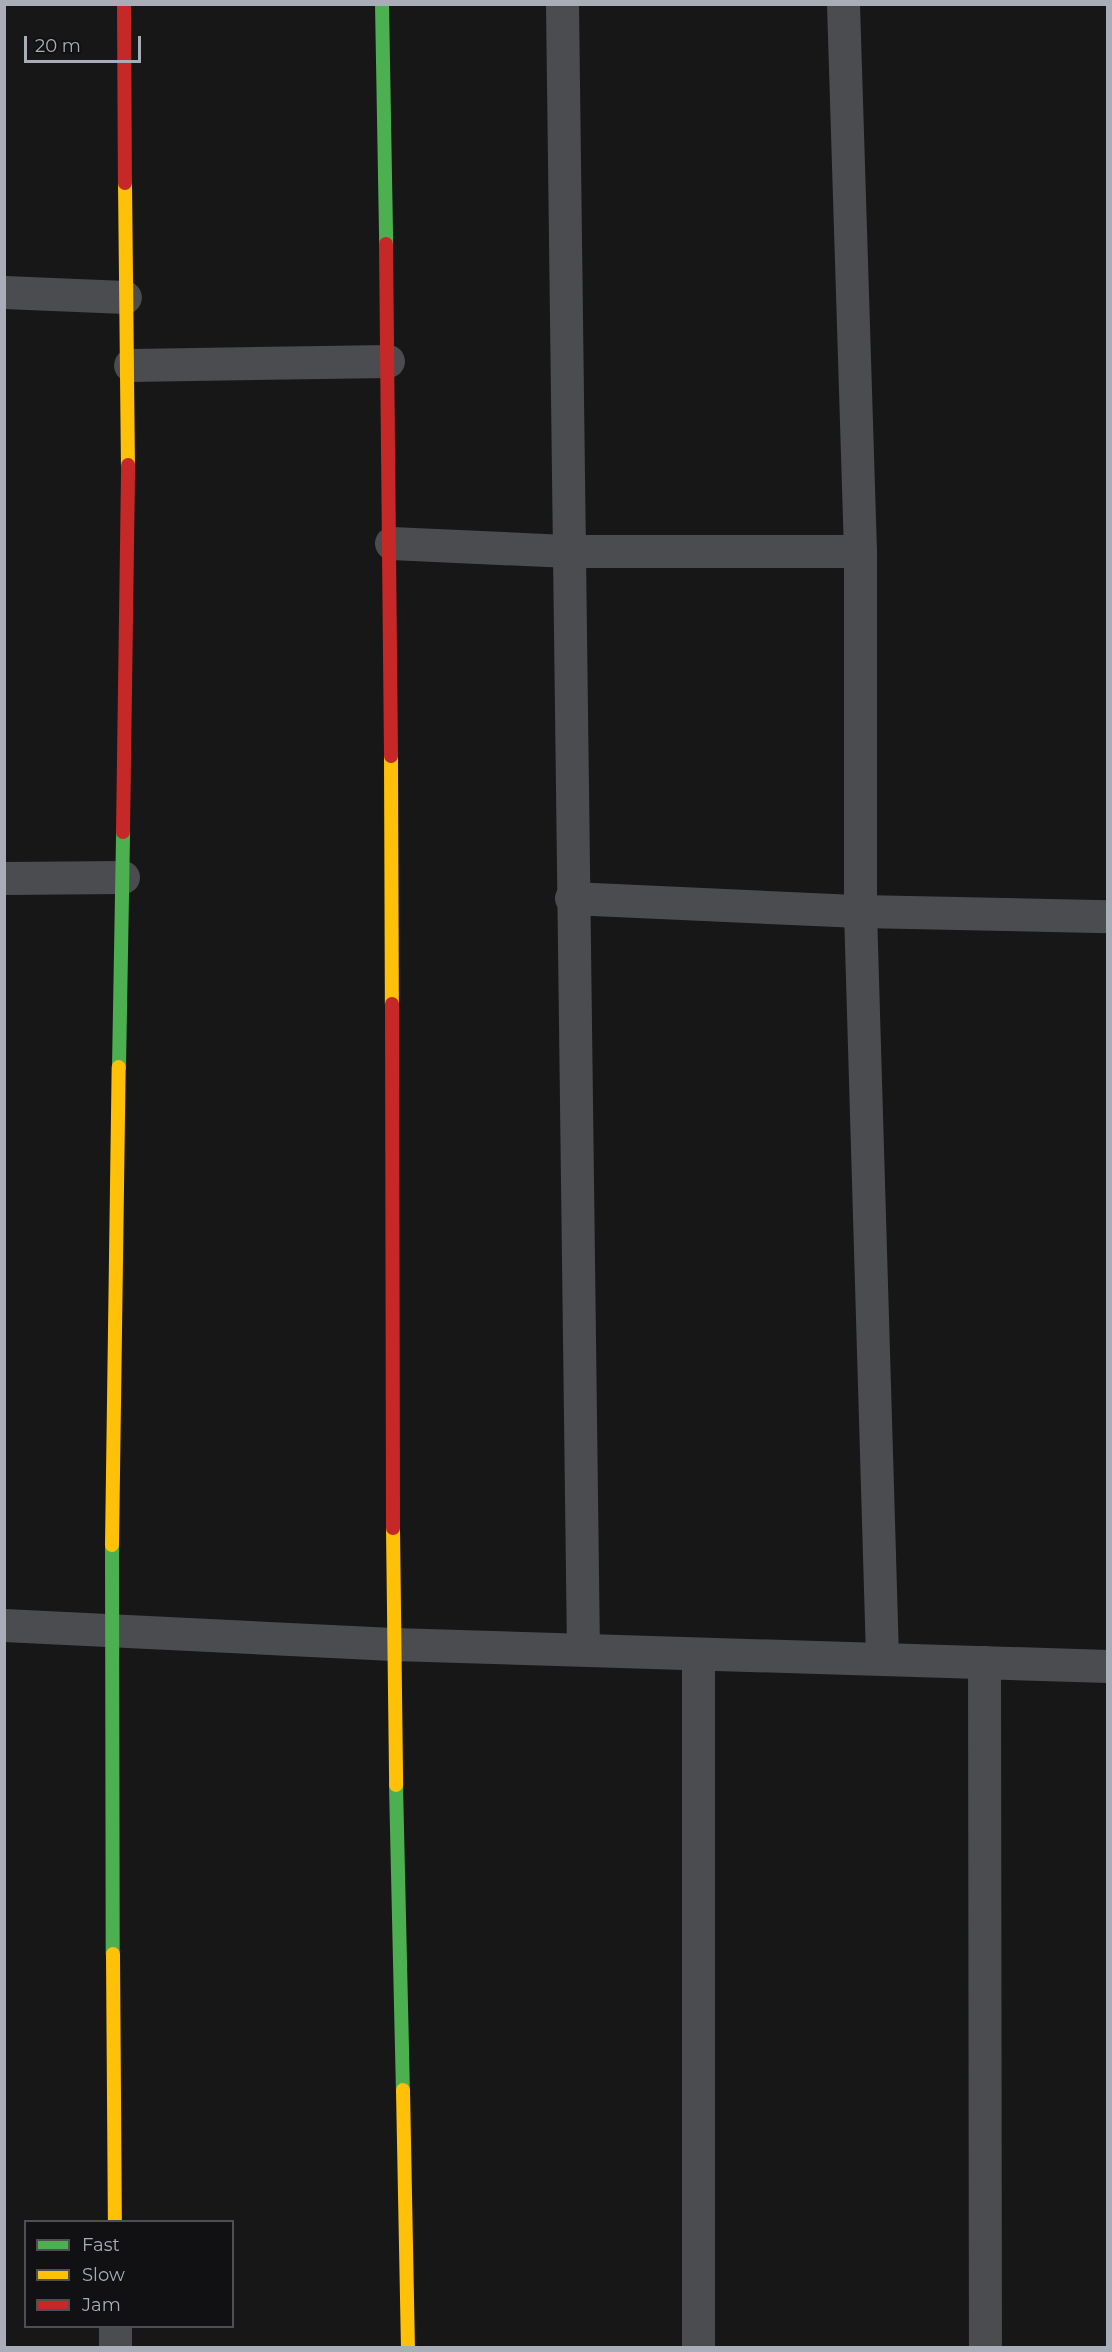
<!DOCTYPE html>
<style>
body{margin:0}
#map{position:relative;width:1112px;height:2352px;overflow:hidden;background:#171717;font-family:Montserrat,sans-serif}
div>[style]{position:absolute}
.street>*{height:33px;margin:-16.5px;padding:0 16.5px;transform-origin:16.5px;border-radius:16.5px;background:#4b4c50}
.fast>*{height:14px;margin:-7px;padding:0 7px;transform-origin:7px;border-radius:7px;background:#4caf50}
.slow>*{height:14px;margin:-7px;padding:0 7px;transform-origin:7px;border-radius:7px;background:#ffc107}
.jam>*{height:14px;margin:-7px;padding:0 7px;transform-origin:7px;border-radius:7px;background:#c62828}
span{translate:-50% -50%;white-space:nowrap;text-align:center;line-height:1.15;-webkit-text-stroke:4.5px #111113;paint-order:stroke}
.frame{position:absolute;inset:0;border:6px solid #a8adb8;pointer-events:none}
.legend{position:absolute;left:24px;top:2220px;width:210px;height:108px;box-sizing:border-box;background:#111113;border:2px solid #4d4f55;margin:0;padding:8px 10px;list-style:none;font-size:18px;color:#a8adb8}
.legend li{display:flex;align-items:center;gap:12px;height:30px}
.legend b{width:30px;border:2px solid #4d4f55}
.scale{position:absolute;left:24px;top:36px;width:117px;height:27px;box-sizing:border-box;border:3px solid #a8adb8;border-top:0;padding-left:8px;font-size:18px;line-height:21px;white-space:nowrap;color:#a8adb8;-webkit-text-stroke:4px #111113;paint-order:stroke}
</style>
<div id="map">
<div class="street">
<div style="left:562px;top:4px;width:1643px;rotate:89.27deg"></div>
<div style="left:843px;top:4px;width:547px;rotate:88.22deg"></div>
<div style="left:860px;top:551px;width:360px;rotate:90deg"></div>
<div style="left:860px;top:911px;width:747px;rotate:88.31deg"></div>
<div style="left:4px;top:292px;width:121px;rotate:2.4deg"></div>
<div style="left:130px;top:365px;width:258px;rotate:-0.9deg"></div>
<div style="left:391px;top:543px;width:179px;rotate:2.6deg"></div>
<div style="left:570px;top:551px;width:290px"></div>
<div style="left:4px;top:878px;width:119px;rotate:-0.5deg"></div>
<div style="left:571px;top:898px;width:289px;rotate:2.6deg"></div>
<div style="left:860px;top:911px;width:248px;rotate:1.2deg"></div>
<div style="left:4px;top:1625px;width:389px;rotate:2.8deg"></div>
<div style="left:393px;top:1644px;width:715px;rotate:1.76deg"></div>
<div style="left:984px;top:1662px;width:686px;rotate:89.92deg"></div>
<div style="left:115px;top:2326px;width:22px;rotate:90deg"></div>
<div style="left:698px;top:2348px;width:694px;rotate:-90deg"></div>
</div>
<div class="fast">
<div style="left:382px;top:4px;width:240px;rotate:89deg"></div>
<div style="left:119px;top:1067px;width:235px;rotate:-89deg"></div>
<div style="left:112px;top:1545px;width:409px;rotate:89.9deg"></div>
<div style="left:396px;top:1785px;width:305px;rotate:88.7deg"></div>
</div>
<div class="slow">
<div style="left:125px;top:183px;width:282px;rotate:89.4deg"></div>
<div style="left:391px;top:756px;width:248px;rotate:89.8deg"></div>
<div style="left:393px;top:1528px;width:257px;rotate:89.3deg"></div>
<div style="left:112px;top:1545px;width:478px;rotate:-89.2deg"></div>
<div style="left:113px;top:1954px;width:268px;rotate:89.6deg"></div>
<div style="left:403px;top:2090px;width:258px;rotate:88.9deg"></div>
</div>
<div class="jam">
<div style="left:124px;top:4px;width:179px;rotate:89.7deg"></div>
<div style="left:386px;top:244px;width:512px;rotate:89.44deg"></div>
<div style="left:123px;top:832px;width:367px;rotate:-89.2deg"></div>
<div style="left:392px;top:1004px;width:524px;rotate:89.89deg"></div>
</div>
<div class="frame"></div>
<ul class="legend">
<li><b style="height:8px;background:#4caf50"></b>Fast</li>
<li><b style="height:8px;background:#ffc107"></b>Slow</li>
<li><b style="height:8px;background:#c62828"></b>Jam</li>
</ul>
<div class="scale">20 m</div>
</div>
